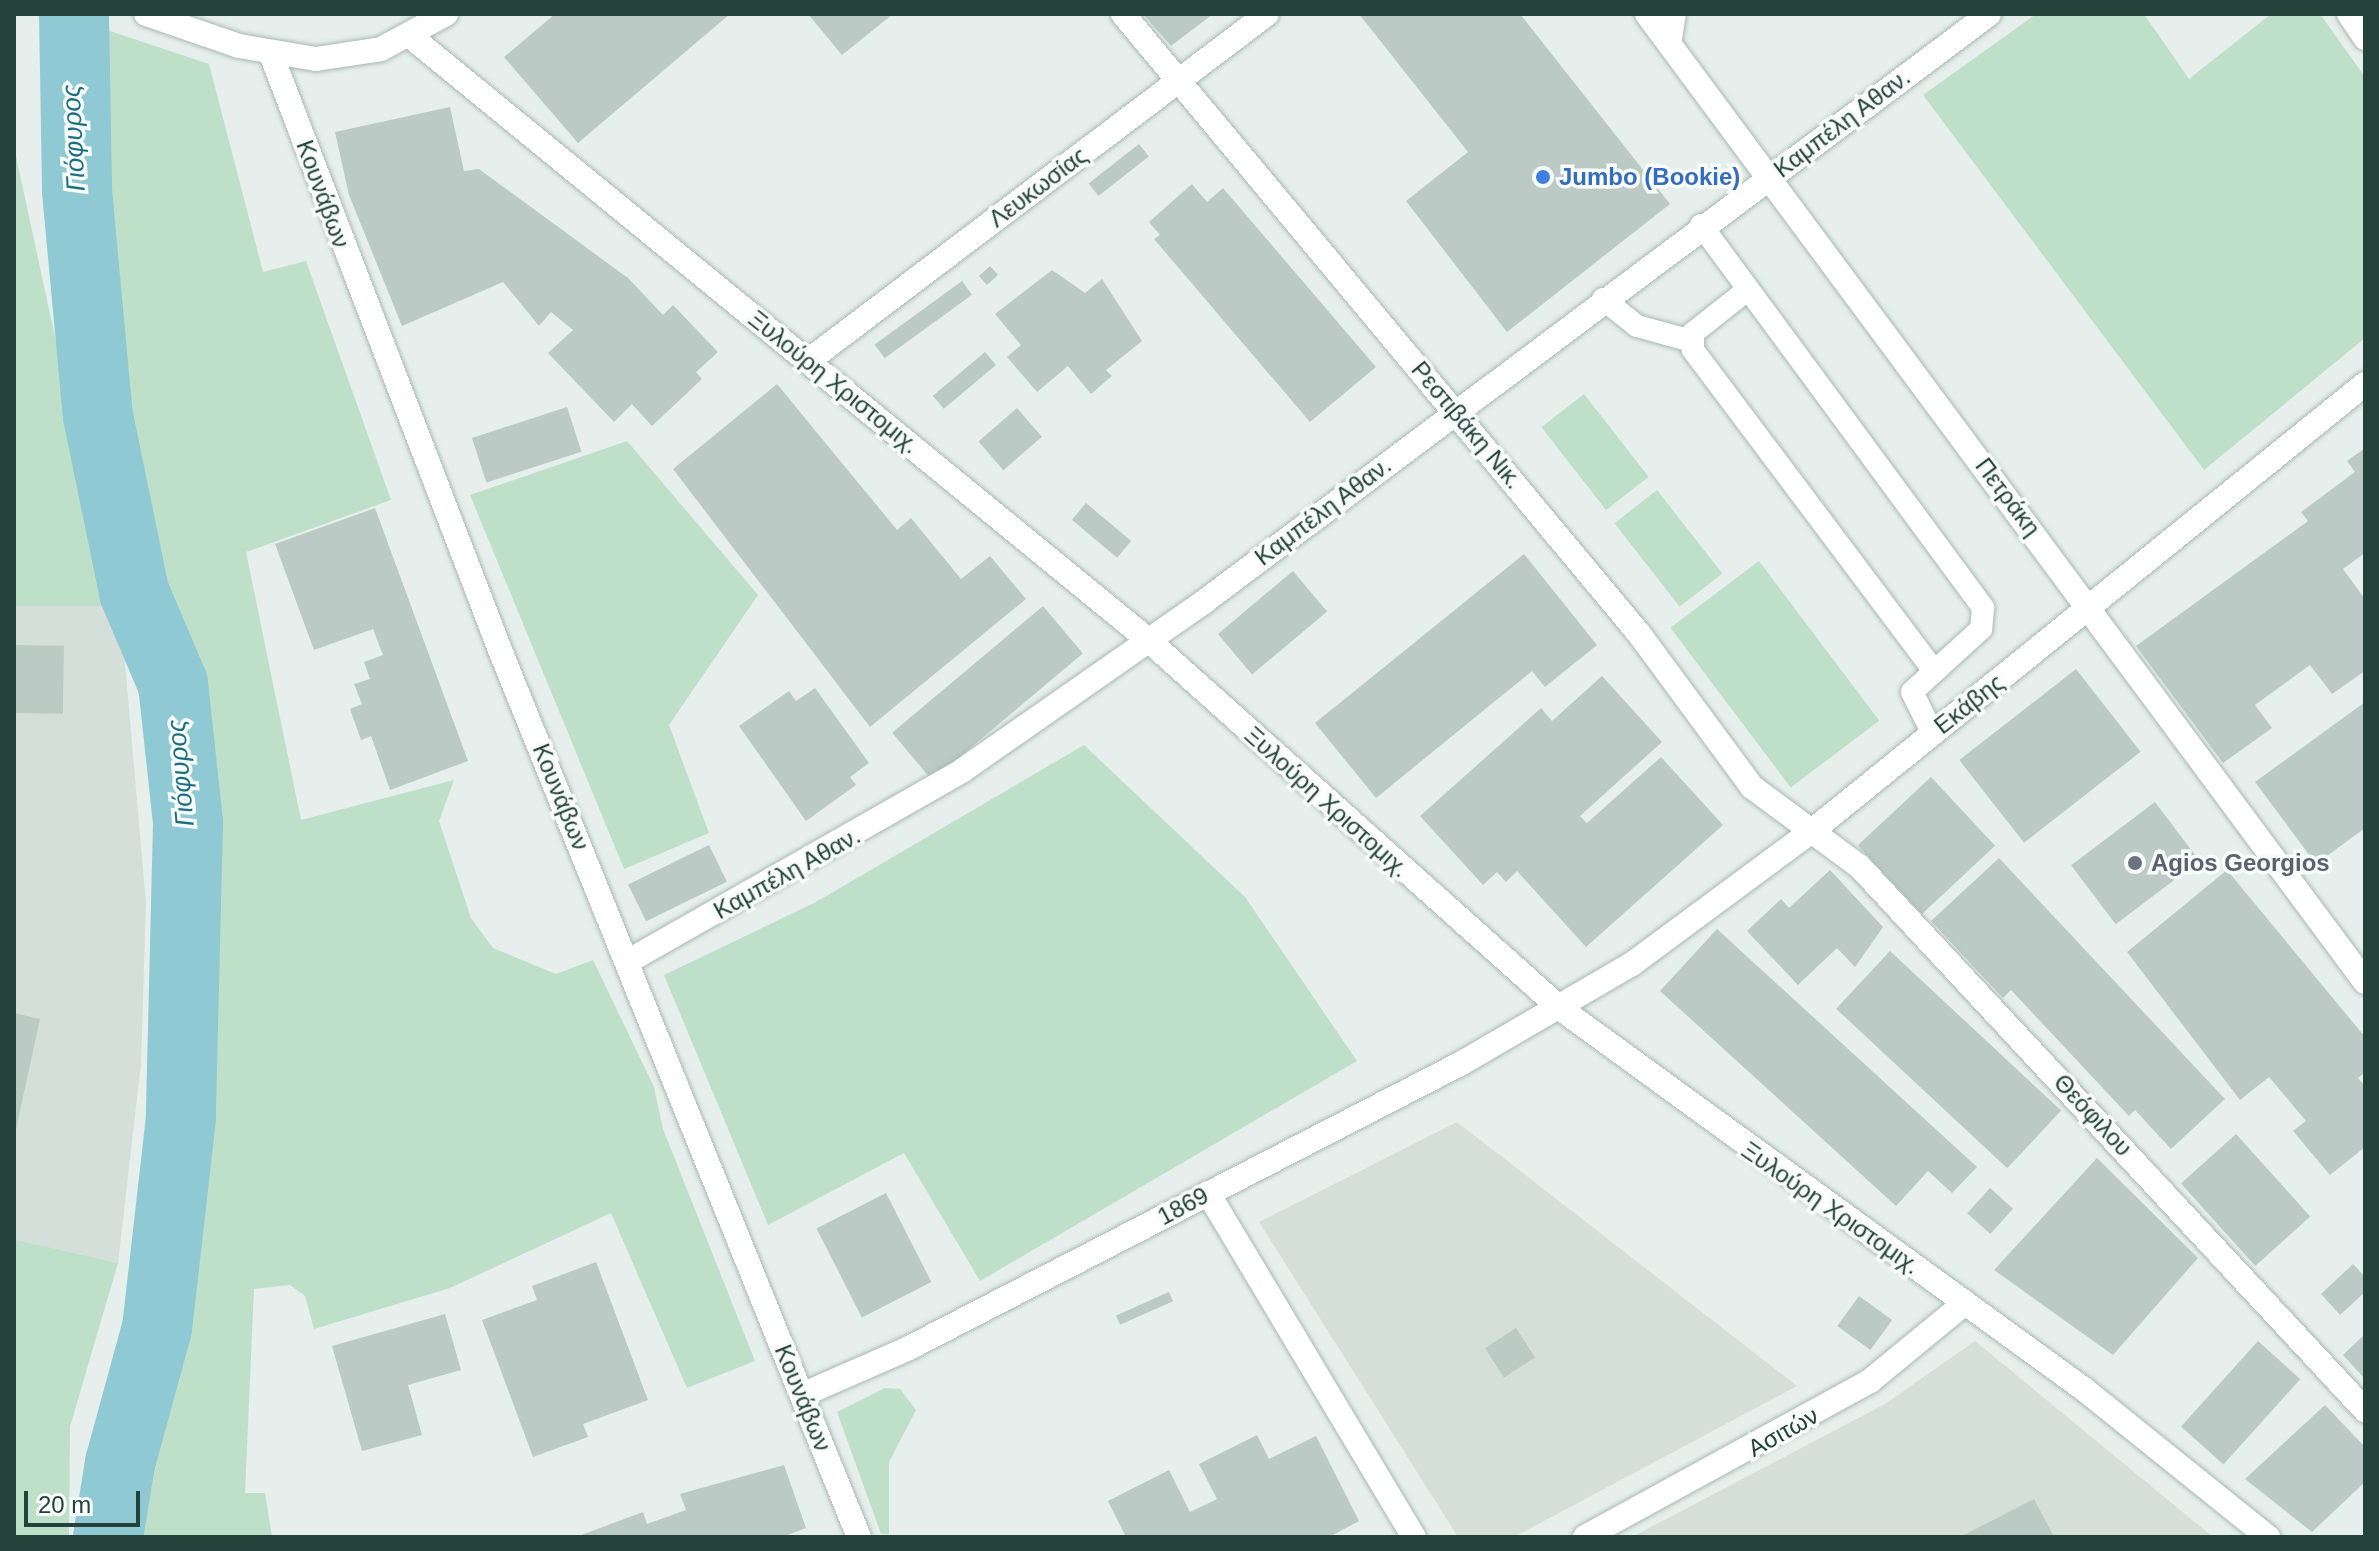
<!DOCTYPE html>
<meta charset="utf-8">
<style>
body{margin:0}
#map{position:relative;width:2379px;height:1551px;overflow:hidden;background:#e6efeb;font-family:Helvetica,sans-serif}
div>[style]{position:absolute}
.built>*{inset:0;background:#d4dfda}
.green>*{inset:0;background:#bfe0c8;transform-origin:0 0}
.river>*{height:70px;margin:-35px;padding:0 35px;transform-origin:35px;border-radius:35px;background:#8ec9d4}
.building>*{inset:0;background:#bbcac4;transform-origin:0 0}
.roads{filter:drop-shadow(0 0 2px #a8b8b2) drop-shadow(0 0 2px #a8b8b2)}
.lane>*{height:22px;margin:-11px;padding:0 11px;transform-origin:11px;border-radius:11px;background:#fff}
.street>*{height:24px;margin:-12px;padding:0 12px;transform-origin:12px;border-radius:12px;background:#fff}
.secondary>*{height:24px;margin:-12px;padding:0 12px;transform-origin:12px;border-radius:12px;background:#fff}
.dots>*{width:22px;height:22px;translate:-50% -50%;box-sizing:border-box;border:4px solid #f7fbf9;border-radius:50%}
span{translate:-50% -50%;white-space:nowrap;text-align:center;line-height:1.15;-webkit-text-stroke:7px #f7fbf9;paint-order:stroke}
.street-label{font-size:24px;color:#24423a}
.shop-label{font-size:24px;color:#366cbe;font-weight:700}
.left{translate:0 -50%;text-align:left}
.worship-label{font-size:24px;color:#5b616d;font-weight:700}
.water-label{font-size:26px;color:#1c6f80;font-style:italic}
.frame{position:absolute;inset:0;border:16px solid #24423a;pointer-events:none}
.scale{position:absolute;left:24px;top:1491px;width:116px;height:36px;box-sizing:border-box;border:4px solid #24423a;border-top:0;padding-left:10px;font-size:24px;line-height:28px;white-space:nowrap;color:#24423a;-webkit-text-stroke:6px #f7fbf9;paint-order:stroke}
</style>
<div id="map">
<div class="built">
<div style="clip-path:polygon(14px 606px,120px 606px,146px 903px,141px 1064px,118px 1263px,14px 1239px)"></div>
<div style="clip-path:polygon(1457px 1122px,1797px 1386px,1514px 1537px,1458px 1537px,1259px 1222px)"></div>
<div style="clip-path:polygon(1975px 1341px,2213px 1537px,1632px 1537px,1885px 1404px)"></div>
</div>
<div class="green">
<div style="clip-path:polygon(2036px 14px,2144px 14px,2189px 79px,2271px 14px,2320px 14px,2365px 77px,2365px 338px,2204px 470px,1923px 95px)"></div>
<div style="clip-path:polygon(95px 26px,209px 64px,263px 272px,306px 261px,391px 500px,246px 552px,301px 820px,454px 780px,439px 821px,471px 918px,493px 948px,556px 974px,593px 960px,654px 1087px,663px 1129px,755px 1361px,687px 1388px,611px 1213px,450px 1288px,314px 1329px,305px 1296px,290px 1285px,254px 1289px,245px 1493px,265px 1493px,272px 1537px,125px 1537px,173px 1324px,198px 1129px,200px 805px,186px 687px,122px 443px)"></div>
<div style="clip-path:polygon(14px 147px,80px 453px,120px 606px,14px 606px)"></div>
<div style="left:1584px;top:394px;width:105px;height:54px;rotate:52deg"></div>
<div style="clip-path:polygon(627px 441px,758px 595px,669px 725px,709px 833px,624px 869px,470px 495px)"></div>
<div style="left:1657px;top:490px;width:106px;height:54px;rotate:52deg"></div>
<div style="left:1759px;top:561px;width:200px;height:111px;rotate:53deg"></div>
<div style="clip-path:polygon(1084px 745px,1245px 897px,1357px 1061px,980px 1281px,904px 1153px,768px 1225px,664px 975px,816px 902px)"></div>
<div style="clip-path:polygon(14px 1239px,118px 1263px,70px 1427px,69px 1537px,14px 1537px)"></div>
<div style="clip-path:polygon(885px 1388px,900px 1389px,916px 1410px,889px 1462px,889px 1534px,881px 1534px,837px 1412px)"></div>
</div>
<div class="river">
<div style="left:74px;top:14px;width:177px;rotate:89deg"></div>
<div style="left:77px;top:191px;width:226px;rotate:84.7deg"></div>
<div style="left:98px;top:416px;width:180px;rotate:78.4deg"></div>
<div style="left:134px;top:592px;width:100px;rotate:67deg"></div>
<div style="left:173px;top:684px;width:140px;rotate:83.8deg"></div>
<div style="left:188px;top:823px;width:295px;rotate:91.4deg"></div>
<div style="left:181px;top:1118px;width:211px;rotate:96.5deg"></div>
<div style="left:157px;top:1328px;width:140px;rotate:105.3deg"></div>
<div style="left:120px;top:1463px;width:75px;rotate:99.2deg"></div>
</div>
<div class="building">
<div style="clip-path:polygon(555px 14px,730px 14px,578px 143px,504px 57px)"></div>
<div style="clip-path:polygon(808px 14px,893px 14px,842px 55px)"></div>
<div style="clip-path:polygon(1143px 14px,1213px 14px,1171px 46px)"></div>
<div style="clip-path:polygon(1359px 14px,1520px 14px,1670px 204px,1507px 332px,1406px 201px,1468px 152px)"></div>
<div style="clip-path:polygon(450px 107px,464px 171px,479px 169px,628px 278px,663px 315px,673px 305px,718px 352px,696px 372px,702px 379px,652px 426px,632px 404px,614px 422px,548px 353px,573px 330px,551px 312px,539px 326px,503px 282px,402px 326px,349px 195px,335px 132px)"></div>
<div style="left:1139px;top:144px;width:16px;height:64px;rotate:52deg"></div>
<div style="clip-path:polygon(1192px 184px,1207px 202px,1223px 188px,1376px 367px,1310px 422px,1154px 239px,1160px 235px,1149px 222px)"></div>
<div style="left:990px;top:266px;width:12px;height:15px;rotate:48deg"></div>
<div style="clip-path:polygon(1052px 270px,1085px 293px,1102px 279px,1142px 341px,1106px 370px,1112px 376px,1091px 394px,1068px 366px,1037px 392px,1007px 357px,1021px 345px,995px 314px)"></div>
<div style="left:962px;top:281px;width:17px;height:108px;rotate:54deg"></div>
<div style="left:985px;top:352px;width:17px;height:68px;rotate:50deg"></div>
<div style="clip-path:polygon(777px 384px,897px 530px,911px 518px,961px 579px,990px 556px,1026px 599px,870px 727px,673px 469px)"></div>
<div style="left:567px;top:407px;width:47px;height:100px;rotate:72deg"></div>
<div style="left:1017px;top:408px;width:38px;height:51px;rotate:49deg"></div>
<div style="clip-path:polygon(2365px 448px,2365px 553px,2343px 569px,2365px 599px,2365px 671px,2332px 694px,2310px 665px,2255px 705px,2272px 728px,2223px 763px,2136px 646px,2308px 521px,2301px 512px,2355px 472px,2347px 461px)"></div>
<div style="left:1086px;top:503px;width:59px;height:22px;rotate:40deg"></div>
<div style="clip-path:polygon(375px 508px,468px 761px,390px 790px,371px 736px,361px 740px,350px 709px,362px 704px,354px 684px,370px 679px,364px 662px,383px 655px,373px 629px,314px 650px,275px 544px)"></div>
<div style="clip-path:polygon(1524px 554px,1597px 645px,1545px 687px,1532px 671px,1376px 798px,1315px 723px)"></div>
<div style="left:1293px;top:571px;width:53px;height:98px;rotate:50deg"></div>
<div style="left:1043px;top:606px;width:62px;height:197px;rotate:50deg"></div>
<div style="left:14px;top:645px;width:50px;height:68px;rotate:1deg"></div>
<div style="left:2076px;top:669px;width:105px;height:148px;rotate:52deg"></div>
<div style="clip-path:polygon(1602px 676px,1662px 742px,1580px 816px,1587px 823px,1661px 757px,1723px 825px,1586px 947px,1517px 871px,1506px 882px,1497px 872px,1483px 885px,1420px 816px,1541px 708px,1552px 721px)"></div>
<div style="clip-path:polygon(815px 688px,869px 763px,850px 777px,856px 785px,806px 821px,739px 726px,789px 691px,796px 701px)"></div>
<div style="clip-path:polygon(2365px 702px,2365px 828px,2316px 864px,2255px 782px)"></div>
<div style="left:1931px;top:777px;width:94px;height:100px;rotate:47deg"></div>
<div style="left:2155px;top:802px;width:74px;height:105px;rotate:53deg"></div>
<div style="left:709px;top:845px;width:41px;height:90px;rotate:64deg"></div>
<div style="clip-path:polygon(1999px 858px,2225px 1099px,2171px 1149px,2135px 1110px,2129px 1116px,2011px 990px,2003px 998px,1931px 921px)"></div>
<div style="clip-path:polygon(1830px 870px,1883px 927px,1855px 967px,1837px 948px,1798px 985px,1747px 931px,1781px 899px,1789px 908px)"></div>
<div style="clip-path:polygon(2227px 870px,2365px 1037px,2365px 1072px,2358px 1078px,2365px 1086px,2365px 1147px,2330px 1175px,2293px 1131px,2306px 1121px,2269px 1077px,2240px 1100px,2127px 952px)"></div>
<div style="clip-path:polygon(1717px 929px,1977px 1167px,1952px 1193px,1928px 1171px,1896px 1206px,1660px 991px)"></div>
<div style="left:1890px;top:951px;width:234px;height:79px;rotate:43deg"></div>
<div style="clip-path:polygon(14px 1013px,40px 1019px,15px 1134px,14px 1134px)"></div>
<div style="left:2236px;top:1134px;width:111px;height:74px;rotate:48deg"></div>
<div style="clip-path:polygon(2097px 1158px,2198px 1258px,2113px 1355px,1994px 1270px)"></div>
<div style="left:1990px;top:1188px;width:31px;height:34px;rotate:42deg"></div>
<div style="left:886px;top:1193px;width:100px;height:78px;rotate:63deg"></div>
<div style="clip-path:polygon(596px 1262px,648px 1400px,583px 1424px,588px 1437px,533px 1457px,482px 1320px,537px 1300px,532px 1286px)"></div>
<div style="clip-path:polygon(2353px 1264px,2365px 1277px,2365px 1292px,2340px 1315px,2321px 1294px)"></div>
<div style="left:1169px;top:1292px;width:10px;height:58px;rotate:66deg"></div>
<div style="left:1859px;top:1296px;width:41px;height:37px;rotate:36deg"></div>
<div style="clip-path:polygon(445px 1314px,461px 1370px,408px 1385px,422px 1435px,362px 1451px,332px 1346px)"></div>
<div style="left:1516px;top:1328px;width:35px;height:37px;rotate:57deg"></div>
<div style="clip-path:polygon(2365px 1334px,2365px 1379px,2343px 1355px)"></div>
<div style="left:2258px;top:1341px;width:57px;height:115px;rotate:42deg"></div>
<div style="clip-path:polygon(2325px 1405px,2365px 1447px,2365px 1482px,2312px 1532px,2245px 1479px)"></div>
<div style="clip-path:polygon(1257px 1435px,1269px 1459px,1316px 1436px,1359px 1521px,1329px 1537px,1126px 1537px,1108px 1501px,1169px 1470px,1190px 1512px,1217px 1499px,1199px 1464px)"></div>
<div style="clip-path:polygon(784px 1465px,806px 1528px,782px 1537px,576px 1537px,643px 1512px,647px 1524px,686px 1510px,680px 1494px)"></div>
<div style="clip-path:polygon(2034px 1499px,2054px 1537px,1960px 1537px)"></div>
</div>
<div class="roads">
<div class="lane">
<div style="left:1670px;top:45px;width:31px;rotate:-81deg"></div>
<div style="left:1701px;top:225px;width:476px;rotate:53.6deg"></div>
<div style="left:1983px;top:608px;width:21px;rotate:95deg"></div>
<div style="left:1981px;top:629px;width:93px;rotate:137.6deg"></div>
<div style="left:1912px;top:692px;width:45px;rotate:63.4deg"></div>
<div style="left:1746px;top:291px;width:68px;rotate:141.6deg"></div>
<div style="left:1693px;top:333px;width:17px;rotate:90deg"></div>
<div style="left:1693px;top:350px;width:400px;rotate:53.1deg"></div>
<div style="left:1603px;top:299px;width:43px;rotate:38.5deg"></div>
<div style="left:1637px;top:326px;width:57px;rotate:15.3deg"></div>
</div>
<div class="street">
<div style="left:1123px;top:14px;width:808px;rotate:50.22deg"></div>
<div style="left:1640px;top:635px;width:189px;rotate:53.6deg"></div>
<div style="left:1752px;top:787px;width:134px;rotate:36.5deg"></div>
<div style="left:1860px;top:867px;width:742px;rotate:47.08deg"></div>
<div style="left:1647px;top:14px;width:1205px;rotate:53.43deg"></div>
<div style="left:2349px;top:14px;width:29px;rotate:56deg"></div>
<div style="left:271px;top:54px;width:638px;rotate:68.98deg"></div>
<div style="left:500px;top:650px;width:957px;rotate:67.97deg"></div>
<div style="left:808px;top:361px;width:575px;rotate:-37.09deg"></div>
<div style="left:627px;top:962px;width:387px;rotate:-29.7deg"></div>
<div style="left:963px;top:770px;width:295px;rotate:-34.9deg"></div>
<div style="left:1205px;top:601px;width:979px;rotate:-36.82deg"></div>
<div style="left:1208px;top:1193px;width:401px;rotate:59.1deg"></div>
<div style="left:802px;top:1395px;width:117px;rotate:-23.7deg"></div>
<div style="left:909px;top:1348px;width:620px;rotate:-27.27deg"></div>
<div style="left:1460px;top:1064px;width:199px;rotate:-30.2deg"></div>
<div style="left:1632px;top:964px;width:224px;rotate:-36.5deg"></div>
<div style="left:1812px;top:831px;width:711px;rotate:-38.95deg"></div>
<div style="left:1585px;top:1537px;width:325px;rotate:-28.7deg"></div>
<div style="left:1870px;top:1381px;width:123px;rotate:-39.4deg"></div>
</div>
<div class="secondary">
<div style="left:146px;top:14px;width:98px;rotate:19deg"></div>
<div style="left:239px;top:46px;width:78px;rotate:9.6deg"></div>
<div style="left:316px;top:59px;width:66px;rotate:-8.7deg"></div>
<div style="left:381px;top:49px;width:74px;rotate:-28.3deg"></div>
<div style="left:410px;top:36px;width:952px;rotate:39.29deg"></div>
<div style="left:1147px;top:639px;width:555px;rotate:41.79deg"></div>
<div style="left:1561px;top:1009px;width:648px;rotate:36.02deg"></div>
<div style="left:2085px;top:1390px;width:235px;rotate:38.8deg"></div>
</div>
</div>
<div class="dots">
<div style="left:1543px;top:177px;background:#3f7fe0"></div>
<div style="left:2135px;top:863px;background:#6b7280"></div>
</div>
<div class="street-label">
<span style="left:1842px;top:123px;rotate:-37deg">Καμπέλη Αθαν.</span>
<span style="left:1038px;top:187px;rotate:-37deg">Λευκωσίας</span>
<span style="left:323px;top:194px;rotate:70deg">Κουνάβων</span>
<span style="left:834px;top:382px;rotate:39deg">Ξυλούρη Χριστομιχ.</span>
<span style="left:1467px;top:425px;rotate:50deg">Ρεστιβάκη Νικ.</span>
<span style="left:2008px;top:497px;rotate:53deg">Πετράκη</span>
<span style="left:1323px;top:511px;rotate:-37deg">Καμπέλη Αθαν.</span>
<span style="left:1969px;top:704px;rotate:-38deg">Εκάβης</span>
<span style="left:561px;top:797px;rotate:68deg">Κουνάβων</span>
<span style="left:1327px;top:802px;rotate:42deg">Ξυλούρη Χριστομιχ.</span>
<span style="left:787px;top:873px;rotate:-29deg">Καμπέλη Αθαν.</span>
<span style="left:2093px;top:1115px;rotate:47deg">Θεόφιλου</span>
<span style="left:1183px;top:1206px;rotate:-28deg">1869</span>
<span style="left:1831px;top:1208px;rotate:35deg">Ξυλούρη Χριστομιχ.</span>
<span style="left:803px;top:1398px;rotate:68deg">Κουνάβων</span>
<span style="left:1783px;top:1432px;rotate:-29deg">Ασιτών</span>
</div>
<div class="shop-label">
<span class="left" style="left:1559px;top:177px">Jumbo (Bookie)</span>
</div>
<div class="worship-label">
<span class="left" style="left:2151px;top:863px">Agios Georgios</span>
</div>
<div class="water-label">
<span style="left:74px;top:138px;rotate:-93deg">Γιόφυρος</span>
<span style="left:181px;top:773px;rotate:-95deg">Γιόφυρος</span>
</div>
<div class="frame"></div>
<div class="scale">20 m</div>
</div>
